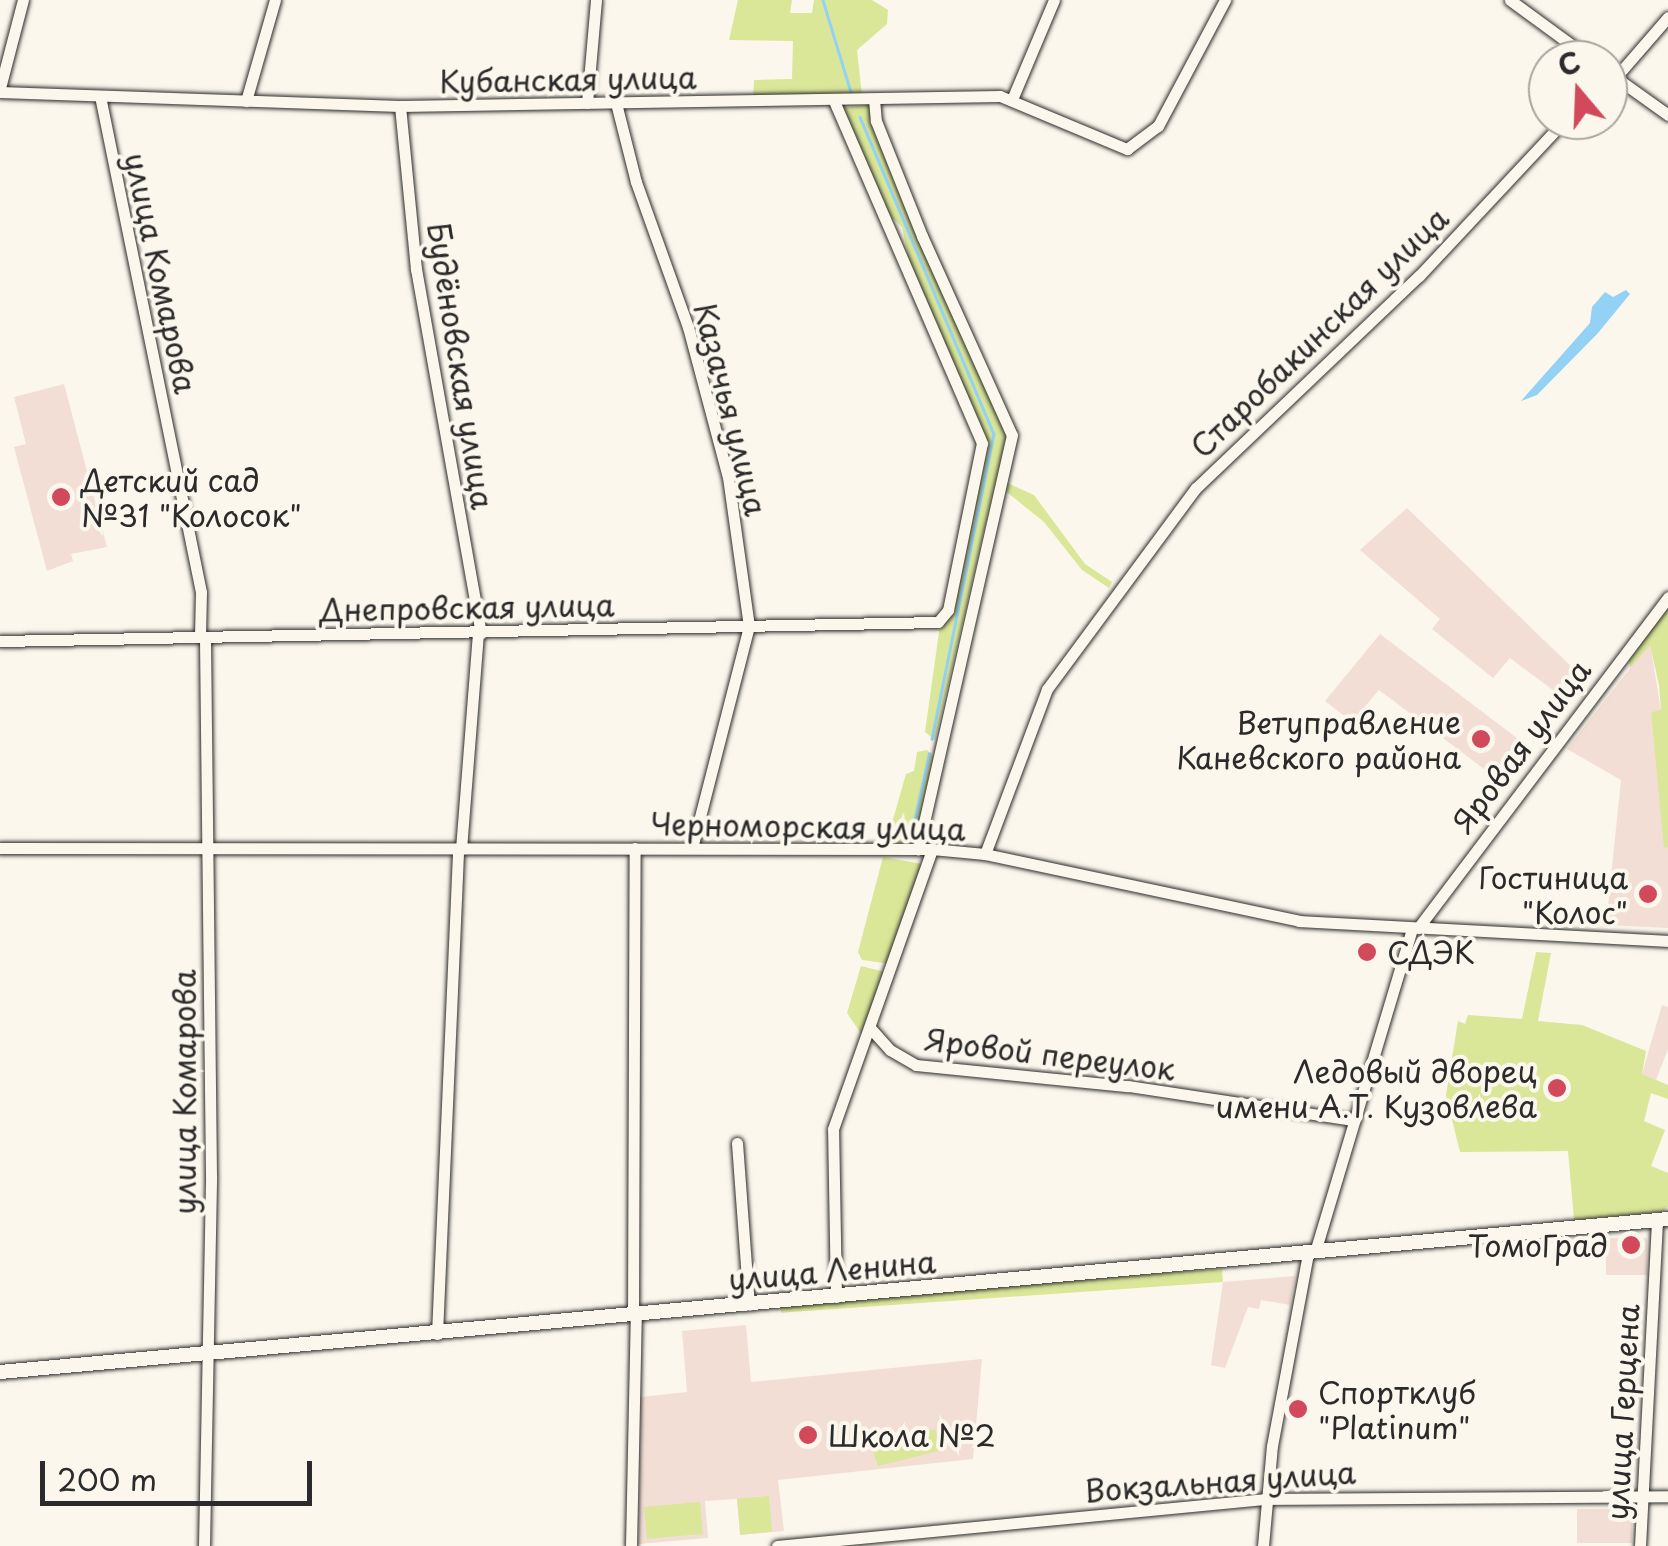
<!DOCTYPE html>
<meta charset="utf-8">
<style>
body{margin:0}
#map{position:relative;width:1668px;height:1546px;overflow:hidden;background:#fbf7ec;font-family:"Playpen Sans",sans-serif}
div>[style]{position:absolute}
.built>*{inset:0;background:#f2ded5;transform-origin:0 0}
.green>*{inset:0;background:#dae698;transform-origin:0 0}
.water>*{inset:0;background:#94d2f5}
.stream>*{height:2.5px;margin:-1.25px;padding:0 1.25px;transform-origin:1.25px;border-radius:1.25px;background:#94d2f5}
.roads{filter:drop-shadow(0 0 2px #2b2b2b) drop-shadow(0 0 2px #2b2b2b)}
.minor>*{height:11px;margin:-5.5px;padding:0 5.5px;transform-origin:5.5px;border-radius:5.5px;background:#fbf7ec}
.major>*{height:14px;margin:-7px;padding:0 7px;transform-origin:7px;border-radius:7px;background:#fbf7ec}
.dots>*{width:28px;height:28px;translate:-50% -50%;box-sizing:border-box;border:5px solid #fbf7ec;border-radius:50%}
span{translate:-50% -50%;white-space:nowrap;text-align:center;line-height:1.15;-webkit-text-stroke:8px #fbf7ec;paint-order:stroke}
.street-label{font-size:30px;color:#2b2b2b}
.poi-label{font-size:30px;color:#2b2b2b}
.left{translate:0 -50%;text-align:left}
.right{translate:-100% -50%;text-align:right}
.north{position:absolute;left:1528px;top:40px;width:100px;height:100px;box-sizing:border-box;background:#fbf7ec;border:2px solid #a8a59f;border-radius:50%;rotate:341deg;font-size:28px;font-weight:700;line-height:40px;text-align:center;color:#2b2b2b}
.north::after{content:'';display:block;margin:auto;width:35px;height:45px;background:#d1495b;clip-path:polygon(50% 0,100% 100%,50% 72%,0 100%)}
.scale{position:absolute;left:40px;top:1461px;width:272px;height:45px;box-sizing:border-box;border:5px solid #2b2b2b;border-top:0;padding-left:12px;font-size:30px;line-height:35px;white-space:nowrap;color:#2b2b2b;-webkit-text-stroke:8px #fbf7ec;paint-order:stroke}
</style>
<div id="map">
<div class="built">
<div style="clip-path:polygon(64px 384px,107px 547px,71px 554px,73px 561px,47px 571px,14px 447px,26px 444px,14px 397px)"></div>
<div style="clip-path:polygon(1407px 508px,1578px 673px,1561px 696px,1510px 658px,1493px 678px,1432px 629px,1440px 619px,1360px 550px)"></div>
<div style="clip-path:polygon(1380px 634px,1526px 745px,1500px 781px,1379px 690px,1352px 722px,1325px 701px)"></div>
<div style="clip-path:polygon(1650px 643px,1661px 711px,1651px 712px,1668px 847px,1668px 928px,1606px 925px,1621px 780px,1567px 749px)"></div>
<div style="clip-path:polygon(1662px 1005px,1668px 1007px,1668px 1049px,1656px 1080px,1642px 1074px)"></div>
<div style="left:1606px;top:1238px;width:41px;height:37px"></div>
<div style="clip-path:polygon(1295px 1276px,1290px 1305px,1261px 1300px,1259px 1309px,1248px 1307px,1225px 1368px,1211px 1365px,1223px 1282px)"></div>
<div style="clip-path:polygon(746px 1325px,751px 1382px,982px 1359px,973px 1459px,778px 1480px,784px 1531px,740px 1535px,737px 1499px,705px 1501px,708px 1538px,639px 1544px,641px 1397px,687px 1392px,682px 1331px)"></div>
<div style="left:1577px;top:1509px;width:55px;height:34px"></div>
</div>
<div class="green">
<div style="clip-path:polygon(738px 0,792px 0,790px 13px,812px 13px,814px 0,872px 0,888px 10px,887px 24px,857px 50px,862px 96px,753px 99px,754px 80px,792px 79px,793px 41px,729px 40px)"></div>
<div style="clip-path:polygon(870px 105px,1006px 437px,935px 740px,925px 732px,940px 625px,985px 450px,909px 261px,902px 227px,890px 216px,841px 108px)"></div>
<div style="clip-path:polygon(1005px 482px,1034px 495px,1085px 564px,1112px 582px,1109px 588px,1082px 570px,1044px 522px,1003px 489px)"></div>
<div style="clip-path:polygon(1668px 604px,1668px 847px,1664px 848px,1651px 712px,1661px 710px,1659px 685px,1650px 645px,1630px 668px,1628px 652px)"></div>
<div style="clip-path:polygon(927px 750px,933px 756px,915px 843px,893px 843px,888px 837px,906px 774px,914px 771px,917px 752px)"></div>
<div style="clip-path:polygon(883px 857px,922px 864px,891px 964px,862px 960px,858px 952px)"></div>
<div style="clip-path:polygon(1536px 952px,1551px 953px,1538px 1021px,1582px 1025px,1646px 1051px,1642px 1074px,1668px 1085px,1668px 1099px,1651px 1093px,1644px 1121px,1665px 1130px,1651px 1166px,1668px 1173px,1668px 1207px,1661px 1212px,1574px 1220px,1568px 1151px,1460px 1152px,1446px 1095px,1458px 1021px,1465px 1024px,1468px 1015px,1522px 1019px)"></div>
<div style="clip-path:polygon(861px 966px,885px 972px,862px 1035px,847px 1013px)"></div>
<div style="left:1222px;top:1269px;width:13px;height:443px;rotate:86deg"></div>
<div style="clip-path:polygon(935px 1429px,942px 1450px,878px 1466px,872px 1449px)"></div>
<div style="left:769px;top:1496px;width:36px;height:32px;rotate:85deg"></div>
<div style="left:700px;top:1502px;width:32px;height:56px;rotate:85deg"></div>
</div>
<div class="water">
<div style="clip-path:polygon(1626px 290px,1630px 294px,1598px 333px,1537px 395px,1521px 401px,1590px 323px,1592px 307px,1605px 292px,1613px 297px)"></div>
</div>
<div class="stream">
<div style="left:823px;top:0;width:96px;rotate:73.1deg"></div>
<div style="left:860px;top:117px;width:344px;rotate:67.1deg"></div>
<div style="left:994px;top:434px;width:311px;rotate:101.5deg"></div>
<div style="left:912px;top:831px;width:79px;rotate:-77.6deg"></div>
</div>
<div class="roads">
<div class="minor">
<div style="left:1510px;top:0;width:102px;rotate:36.2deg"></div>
<div style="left:1608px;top:72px;width:74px;rotate:35.6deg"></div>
<div style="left:1616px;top:77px;width:79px;rotate:-49.1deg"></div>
<div style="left:0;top:88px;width:91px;rotate:-75.4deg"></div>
<div style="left:0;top:92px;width:400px;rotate:2deg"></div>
<div style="left:400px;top:106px;width:600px;rotate:-0.95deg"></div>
<div style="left:1000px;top:96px;width:138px;rotate:22.7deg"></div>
<div style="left:1127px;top:149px;width:39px;rotate:-37deg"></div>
<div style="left:1158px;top:126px;width:143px;rotate:-62deg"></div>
<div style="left:100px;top:96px;width:506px;rotate:78.49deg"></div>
<div style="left:201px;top:592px;width:45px;rotate:91.3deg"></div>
<div style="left:1013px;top:97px;width:105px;rotate:-67.1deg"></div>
<div style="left:874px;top:99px;width:22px;rotate:85deg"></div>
<div style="left:876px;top:121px;width:124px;rotate:68.2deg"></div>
<div style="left:922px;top:236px;width:218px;rotate:65.7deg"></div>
<div style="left:1012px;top:435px;width:425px;rotate:102.8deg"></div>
<div style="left:246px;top:101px;width:105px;rotate:-74deg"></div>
<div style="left:587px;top:103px;width:103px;rotate:-85deg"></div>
<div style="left:616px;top:103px;width:81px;rotate:75.8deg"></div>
<div style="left:636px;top:182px;width:154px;rotate:70.3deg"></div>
<div style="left:688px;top:327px;width:155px;rotate:75.1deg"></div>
<div style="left:728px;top:477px;width:150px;rotate:82deg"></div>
<div style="left:749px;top:626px;width:229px;rotate:104.4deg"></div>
<div style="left:400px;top:106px;width:164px;rotate:84.4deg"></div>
<div style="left:416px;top:269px;width:370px;rotate:79.9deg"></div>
<div style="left:0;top:641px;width:938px;rotate:-1.16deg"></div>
<div style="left:938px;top:622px;width:16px;rotate:-50deg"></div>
<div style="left:948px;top:610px;width:170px;rotate:-78.5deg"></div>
<div style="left:982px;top:443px;width:373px;rotate:-113.4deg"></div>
<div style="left:0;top:848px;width:932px;rotate:0.06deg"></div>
<div style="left:932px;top:849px;width:53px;rotate:5.4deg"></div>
<div style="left:985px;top:854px;width:321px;rotate:12deg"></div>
<div style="left:1299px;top:921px;width:370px;rotate:3.1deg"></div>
<div style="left:461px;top:849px;width:217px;rotate:-85.5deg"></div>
<div style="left:985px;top:854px;width:176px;rotate:-69.4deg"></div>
<div style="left:1047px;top:689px;width:250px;rotate:-53.5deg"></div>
<div style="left:1196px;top:488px;width:308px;rotate:-43.6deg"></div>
<div style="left:1419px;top:276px;width:214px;rotate:-46.9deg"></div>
<div style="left:1418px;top:928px;width:415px;rotate:-52.9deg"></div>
<div style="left:872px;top:1030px;width:27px;rotate:48deg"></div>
<div style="left:890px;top:1050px;width:30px;rotate:30deg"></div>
<div style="left:916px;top:1065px;width:213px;rotate:5.7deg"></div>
<div style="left:1128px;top:1086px;width:229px;rotate:8.6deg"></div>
<div style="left:737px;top:1143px;width:162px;rotate:85.8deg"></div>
<div style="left:1315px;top:1252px;width:338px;rotate:-73.3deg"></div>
<div style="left:836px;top:1297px;width:168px;rotate:-91deg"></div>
<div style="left:833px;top:1129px;width:297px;rotate:-70.5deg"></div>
<div style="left:633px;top:1316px;width:468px;rotate:-89.8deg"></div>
<div style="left:437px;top:1334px;width:485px;rotate:-87.5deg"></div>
<div style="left:204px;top:1546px;width:370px;rotate:-88.9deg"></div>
<div style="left:211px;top:1176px;width:539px;rotate:-90.64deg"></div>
<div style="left:631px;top:1546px;width:230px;rotate:-88.8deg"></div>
<div style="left:777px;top:1546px;width:489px;rotate:-5.5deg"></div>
<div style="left:1264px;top:1499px;width:404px;rotate:-0.4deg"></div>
<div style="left:1263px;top:1546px;width:100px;rotate:-84.9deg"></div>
<div style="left:1272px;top:1446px;width:196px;rotate:-79.4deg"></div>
<div style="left:1640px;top:1546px;width:326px;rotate:-87deg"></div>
</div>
<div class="major">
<div style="left:0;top:1372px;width:1675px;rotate:-5.24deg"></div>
</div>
</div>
<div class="dots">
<div style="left:61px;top:497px;background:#d1495b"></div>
<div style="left:1481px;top:739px;background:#d1495b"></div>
<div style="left:1648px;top:894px;background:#d1495b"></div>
<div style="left:1367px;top:952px;background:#d1495b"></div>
<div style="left:1557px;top:1088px;background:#d1495b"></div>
<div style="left:1631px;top:1245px;background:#d1495b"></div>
<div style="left:1298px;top:1409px;background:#d1495b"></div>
<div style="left:808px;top:1435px;background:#d1495b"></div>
</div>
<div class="street-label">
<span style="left:568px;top:79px;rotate:-1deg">Кубанская улица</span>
<span style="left:161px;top:273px;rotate:78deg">улица Комарова</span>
<span style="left:1319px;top:332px;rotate:-44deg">Старобакинская улица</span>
<span style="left:461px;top:366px;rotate:81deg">Будёновская улица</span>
<span style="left:731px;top:409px;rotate:76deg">Казачья улица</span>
<span style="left:467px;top:607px;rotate:-1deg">Днепровская улица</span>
<span style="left:1521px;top:746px;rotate:-53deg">Яровая улица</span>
<span style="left:808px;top:826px;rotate:1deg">Черноморская улица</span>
<span style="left:1050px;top:1054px;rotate:7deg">Яровой переулок</span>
<span style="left:184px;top:1092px;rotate:-90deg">улица Комарова</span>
<span style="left:832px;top:1270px;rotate:-5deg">улица Ленина</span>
<span style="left:1622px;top:1412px;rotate:-87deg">улица Герцена</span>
<span style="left:1220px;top:1481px;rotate:-4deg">Вокзальная улица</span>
</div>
<div class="poi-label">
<span class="left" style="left:81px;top:497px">Детский сад<br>№31 "Колосок"</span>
<span class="right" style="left:1461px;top:739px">Ветуправление<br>Каневского района</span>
<span class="right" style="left:1628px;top:894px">Гостиница<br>"Колос"</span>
<span class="left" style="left:1387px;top:952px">СДЭК</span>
<span class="right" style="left:1537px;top:1088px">Ледовый дворец<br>имени А.Т. Кузовлева</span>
<span class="right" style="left:1608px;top:1245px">ТомоГрад</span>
<span class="left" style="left:1318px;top:1409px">Спортклуб<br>"Platinum"</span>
<span class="left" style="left:828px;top:1435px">Школа №2</span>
</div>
<div class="north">С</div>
<div class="scale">200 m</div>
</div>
